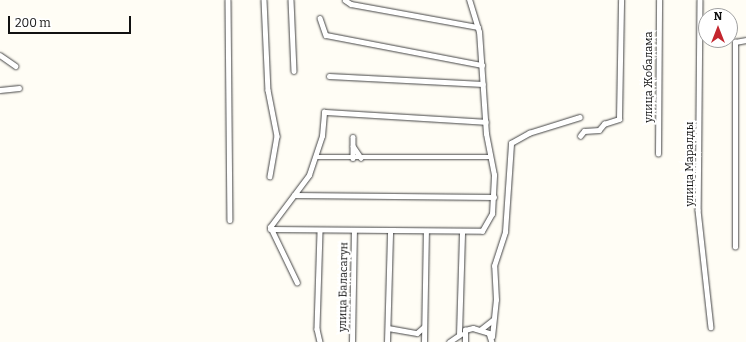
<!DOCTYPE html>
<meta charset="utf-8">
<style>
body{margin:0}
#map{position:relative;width:746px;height:342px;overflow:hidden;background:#fffdf5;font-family:Bitter,serif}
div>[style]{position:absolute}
.roads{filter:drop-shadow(0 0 1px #444) drop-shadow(0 0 1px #444)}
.street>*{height:4.5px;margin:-2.25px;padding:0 2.25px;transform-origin:2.25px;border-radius:2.25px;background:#fff}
span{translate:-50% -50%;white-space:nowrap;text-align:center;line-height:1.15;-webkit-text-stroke:4px #fff;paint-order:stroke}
.street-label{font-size:11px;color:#111}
.north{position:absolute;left:698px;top:8px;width:40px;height:40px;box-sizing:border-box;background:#fff;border:1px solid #a0a0a0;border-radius:50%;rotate:0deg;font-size:11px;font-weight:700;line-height:16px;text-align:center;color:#111}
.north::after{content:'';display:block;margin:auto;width:14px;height:18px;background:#c4262e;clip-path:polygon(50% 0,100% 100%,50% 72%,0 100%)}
.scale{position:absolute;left:8px;top:16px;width:123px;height:18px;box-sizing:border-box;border:2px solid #111;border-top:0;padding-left:5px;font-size:12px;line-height:14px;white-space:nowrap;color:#111;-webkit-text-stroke:3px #fff;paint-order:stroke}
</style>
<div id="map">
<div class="roads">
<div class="street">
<div style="left:228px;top:0;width:220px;rotate:89.5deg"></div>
<div style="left:264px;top:0;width:90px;rotate:87.5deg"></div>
<div style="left:268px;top:90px;width:47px;rotate:78.9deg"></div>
<div style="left:277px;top:136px;width:41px;rotate:99.9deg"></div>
<div style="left:291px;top:0;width:71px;rotate:87.6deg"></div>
<div style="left:345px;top:0;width:7px;rotate:34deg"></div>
<div style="left:351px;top:4px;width:129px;rotate:10.3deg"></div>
<div style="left:700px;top:0;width:210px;rotate:90.5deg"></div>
<div style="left:698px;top:210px;width:118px;rotate:83.7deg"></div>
<div style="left:320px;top:18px;width:18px;rotate:71deg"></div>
<div style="left:326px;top:35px;width:159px;rotate:10.9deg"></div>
<div style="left:0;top:55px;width:19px;rotate:35deg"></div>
<div style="left:329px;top:76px;width:154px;rotate:3deg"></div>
<div style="left:0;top:90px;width:19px;rotate:-6deg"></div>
<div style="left:580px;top:136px;width:6px;rotate:-51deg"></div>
<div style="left:584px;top:131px;width:15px;rotate:-4deg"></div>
<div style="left:599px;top:130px;width:8px;rotate:-50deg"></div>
<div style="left:604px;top:124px;width:16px;rotate:-18deg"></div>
<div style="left:619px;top:119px;width:119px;rotate:-89deg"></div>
<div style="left:353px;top:137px;width:21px;rotate:90deg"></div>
<div style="left:353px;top:146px;width:14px;rotate:56deg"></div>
<div style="left:658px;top:154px;width:154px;rotate:-89.6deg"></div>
<div style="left:316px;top:157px;width:174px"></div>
<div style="left:294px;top:195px;width:200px;rotate:0.6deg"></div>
<div style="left:270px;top:229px;width:212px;rotate:0.5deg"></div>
<div style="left:482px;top:231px;width:20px;rotate:-60deg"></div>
<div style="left:492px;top:214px;width:39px;rotate:-87deg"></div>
<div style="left:494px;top:175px;width:42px;rotate:-101deg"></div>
<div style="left:486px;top:134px;width:102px;rotate:-93.9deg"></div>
<div style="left:479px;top:32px;width:34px;rotate:-107deg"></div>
<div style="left:320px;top:232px;width:97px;rotate:91.8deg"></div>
<div style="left:317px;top:329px;width:13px;rotate:77deg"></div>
<div style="left:735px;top:247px;width:205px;rotate:-90deg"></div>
<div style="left:735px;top:42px;width:11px;rotate:-10deg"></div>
<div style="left:297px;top:283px;width:62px;rotate:-115.7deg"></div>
<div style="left:270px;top:227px;width:65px;rotate:-53.1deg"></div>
<div style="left:309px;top:175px;width:41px;rotate:-71.6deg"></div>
<div style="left:322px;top:136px;width:24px;rotate:-85deg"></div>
<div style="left:324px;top:112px;width:162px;rotate:3.5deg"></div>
<div style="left:388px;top:328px;width:29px;rotate:10deg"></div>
<div style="left:417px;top:333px;width:9px;rotate:-41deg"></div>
<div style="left:480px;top:330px;width:16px;rotate:-38deg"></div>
<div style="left:459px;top:335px;width:102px;rotate:-88.3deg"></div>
<div style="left:492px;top:337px;width:37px;rotate:-84deg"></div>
<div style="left:496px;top:300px;width:34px;rotate:-93deg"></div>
<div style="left:494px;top:266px;width:36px;rotate:-72deg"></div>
<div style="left:505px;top:232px;width:89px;rotate:-86.1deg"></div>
<div style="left:511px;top:143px;width:21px;rotate:-29deg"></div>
<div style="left:529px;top:133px;width:53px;rotate:-17.4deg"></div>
<div style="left:352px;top:342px;width:110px;rotate:-89deg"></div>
<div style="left:387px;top:342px;width:110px;rotate:-88.4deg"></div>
<div style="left:424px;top:342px;width:110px;rotate:-89deg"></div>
<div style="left:449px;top:342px;width:14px;rotate:-34deg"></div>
<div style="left:465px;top:342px;width:12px;rotate:-90deg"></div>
<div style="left:465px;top:330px;width:8px;rotate:-14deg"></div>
<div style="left:473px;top:328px;width:17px;rotate:17deg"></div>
<div style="left:489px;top:333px;width:9px;rotate:72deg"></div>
</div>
</div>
<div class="street-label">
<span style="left:649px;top:77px;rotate:-90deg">улица Жобалама</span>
<span style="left:690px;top:164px;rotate:-90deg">улица Маралды</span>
<span style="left:344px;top:287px;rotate:-89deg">улица Баласагун</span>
</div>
<div class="north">N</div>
<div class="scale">200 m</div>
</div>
